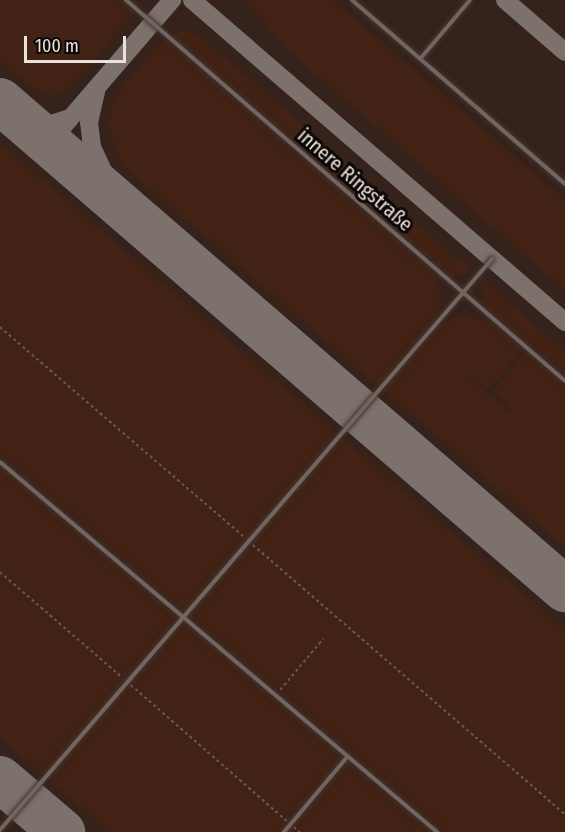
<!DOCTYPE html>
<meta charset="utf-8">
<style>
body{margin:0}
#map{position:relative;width:565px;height:832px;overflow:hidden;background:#271a15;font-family:"Fira Sans Condensed",sans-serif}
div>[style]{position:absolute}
.built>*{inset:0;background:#35221a;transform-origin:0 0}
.green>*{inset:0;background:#412214}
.taxiway>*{height:18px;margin:-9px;padding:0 9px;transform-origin:9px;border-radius:9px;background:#7c716c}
.runway>*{height:46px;margin:-23px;padding:0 23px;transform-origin:23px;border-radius:23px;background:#7c716c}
.path>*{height:1.5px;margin-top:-0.75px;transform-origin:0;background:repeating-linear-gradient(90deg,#655955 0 3px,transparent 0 6px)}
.roads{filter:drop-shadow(0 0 2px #403533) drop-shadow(0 0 2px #403533)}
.service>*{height:4px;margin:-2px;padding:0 2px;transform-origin:2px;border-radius:2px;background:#74645d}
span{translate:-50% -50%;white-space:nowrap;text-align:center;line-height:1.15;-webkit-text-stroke:6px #0c0705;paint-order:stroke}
.street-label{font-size:20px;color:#eae1dd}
.scale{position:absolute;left:24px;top:36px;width:102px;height:27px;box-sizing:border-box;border:3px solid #eae1dd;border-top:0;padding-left:8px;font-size:18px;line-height:21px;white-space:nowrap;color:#eae1dd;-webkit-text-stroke:4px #0c0705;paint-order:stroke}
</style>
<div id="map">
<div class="built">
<div style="left:0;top:0;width:565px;height:832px"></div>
</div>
<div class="green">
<div style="clip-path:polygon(0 0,121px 0,135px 12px,70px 88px,52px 96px,32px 88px,0 61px)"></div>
<div style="clip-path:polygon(245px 0,333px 0,565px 200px,565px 290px,286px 49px)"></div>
<div style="clip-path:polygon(182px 30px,196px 33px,474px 273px,450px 276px,171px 34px)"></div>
<div style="clip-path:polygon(164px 38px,437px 277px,441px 305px,436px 321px,379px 387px,126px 168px,117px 155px,109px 127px,112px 104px,123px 85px)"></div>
<div style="clip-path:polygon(0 143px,565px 630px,565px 832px,443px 832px,0 455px)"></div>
<div style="clip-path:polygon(481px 279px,565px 351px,565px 375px,483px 304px)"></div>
<div style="clip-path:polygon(457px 315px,487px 320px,523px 350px,488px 389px,469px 377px,510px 412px,512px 410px,493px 390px,526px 352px,565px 386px,565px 547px,383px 390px,438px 326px)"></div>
<div style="clip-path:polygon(0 466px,342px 757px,282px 832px,109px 832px,0 738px)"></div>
<div style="clip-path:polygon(348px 762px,431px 832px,286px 832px)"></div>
</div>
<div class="taxiway">
<div style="left:192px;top:0;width:493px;rotate:40.8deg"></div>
<div style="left:505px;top:0;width:79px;rotate:40.9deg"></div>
<div style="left:96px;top:92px;width:31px;rotate:103deg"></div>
<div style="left:89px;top:122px;width:25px;rotate:83deg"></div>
<div style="left:92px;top:147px;width:38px;rotate:65deg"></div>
<div style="left:108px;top:182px;width:44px;rotate:53.4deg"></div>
<div style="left:21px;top:120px;width:22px;rotate:18deg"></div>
<div style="left:42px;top:127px;width:28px;rotate:-18deg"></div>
<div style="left:49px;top:143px;width:189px;rotate:-49.3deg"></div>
</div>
<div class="runway">
<div style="left:0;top:101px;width:747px;rotate:40.82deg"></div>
<div style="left:0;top:779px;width:82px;rotate:40.5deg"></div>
</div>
<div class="path">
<div style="left:0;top:327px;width:323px;rotate:40.7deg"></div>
<div style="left:253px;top:545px;width:412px;rotate:40.8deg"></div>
<div style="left:0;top:572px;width:162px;rotate:40.8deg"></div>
<div style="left:131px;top:685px;width:208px;rotate:41.1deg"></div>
<div style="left:280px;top:690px;width:67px;rotate:-49.9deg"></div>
<div style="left:294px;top:827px;width:8px;rotate:40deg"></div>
</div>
<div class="roads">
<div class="service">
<div style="left:126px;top:0;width:581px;rotate:40.95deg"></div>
<div style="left:352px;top:0;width:281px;rotate:40.8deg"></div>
<div style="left:420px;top:59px;width:77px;rotate:-49.7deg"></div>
<div style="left:0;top:462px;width:573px;rotate:40.25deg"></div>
<div style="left:0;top:830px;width:754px;rotate:-49.25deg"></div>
<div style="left:284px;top:832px;width:99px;rotate:-49.9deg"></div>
</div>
</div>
<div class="street-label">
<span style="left:355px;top:180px;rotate:41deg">innere Ringstraße</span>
</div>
<div class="scale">100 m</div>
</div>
